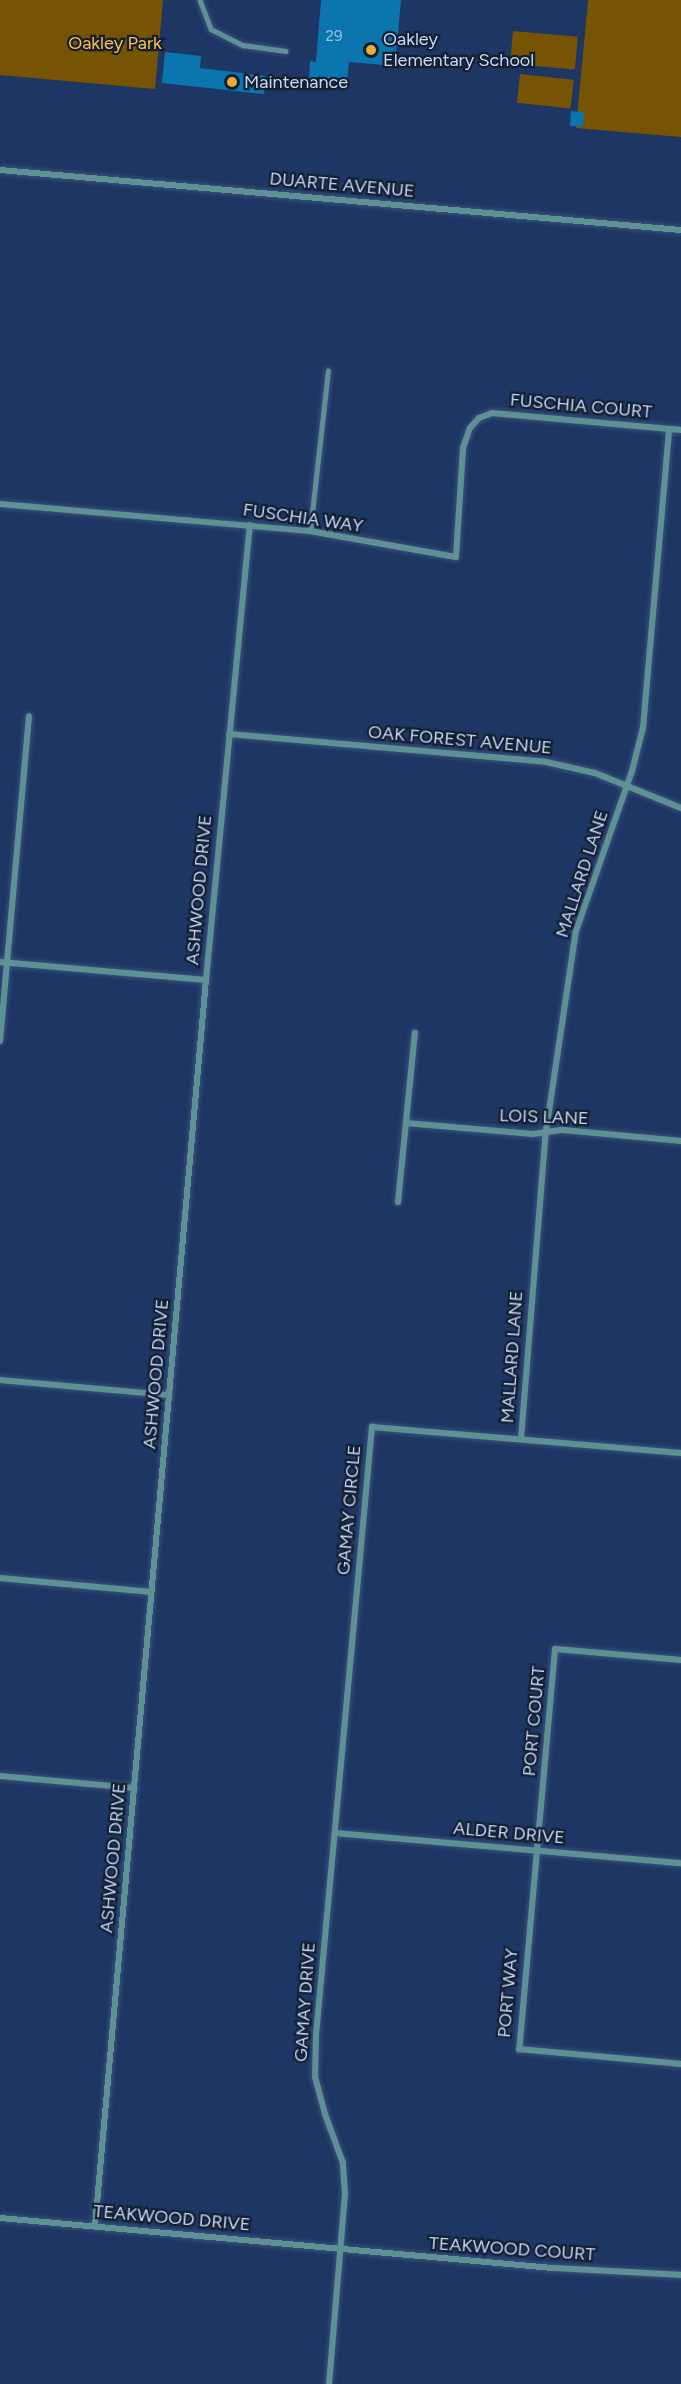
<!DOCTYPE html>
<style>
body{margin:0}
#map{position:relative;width:681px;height:2384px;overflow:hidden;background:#1d3663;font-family:Figtree,sans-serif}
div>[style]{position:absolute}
.green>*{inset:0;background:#765403;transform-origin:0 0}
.building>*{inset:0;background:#0b75ae;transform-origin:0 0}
.roads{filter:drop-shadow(0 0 2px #3c537d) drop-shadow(0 0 2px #3c537d)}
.service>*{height:4.5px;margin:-2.25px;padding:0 2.25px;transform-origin:2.25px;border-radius:2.25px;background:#5e9195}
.minor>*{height:6px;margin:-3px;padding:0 3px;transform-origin:3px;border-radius:3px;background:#5e9195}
.dots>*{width:16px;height:16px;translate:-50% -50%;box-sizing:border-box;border:3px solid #131f33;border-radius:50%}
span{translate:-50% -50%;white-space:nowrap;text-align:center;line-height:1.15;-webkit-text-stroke:4.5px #131f33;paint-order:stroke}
.number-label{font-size:15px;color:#9ac0e3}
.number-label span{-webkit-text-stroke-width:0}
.poi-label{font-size:18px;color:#c9d9f5}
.left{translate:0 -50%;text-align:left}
.park-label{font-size:18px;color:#fec042}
.street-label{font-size:18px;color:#c9d9f5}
</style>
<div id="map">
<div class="green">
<div style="clip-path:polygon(0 0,163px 0,155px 89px,0 75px)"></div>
<div style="clip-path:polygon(588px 0,681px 0,681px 137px,576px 128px)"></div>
<div style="left:513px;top:31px;width:65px;height:33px;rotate:5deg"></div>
<div style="left:520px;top:74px;width:54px;height:29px;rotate:6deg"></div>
</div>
<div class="building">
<div style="clip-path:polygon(321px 0,401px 0,395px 66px,349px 62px,347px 83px,309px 80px,310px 61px,316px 62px)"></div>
<div style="clip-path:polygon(165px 52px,201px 56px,200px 68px,266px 76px,264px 94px,162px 83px)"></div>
<div style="left:571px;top:111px;width:13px;height:15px;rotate:4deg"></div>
</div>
<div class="roads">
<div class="service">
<div style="left:200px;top:0;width:31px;rotate:69deg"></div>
<div style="left:211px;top:29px;width:36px;rotate:27deg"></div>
<div style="left:243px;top:45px;width:43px;rotate:7.9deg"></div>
<div style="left:310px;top:531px;width:161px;rotate:-83.6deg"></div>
</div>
<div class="minor">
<div style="left:0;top:170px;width:684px;rotate:5.04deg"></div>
<div style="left:0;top:504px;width:311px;rotate:5deg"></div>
<div style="left:310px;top:531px;width:148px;rotate:10.1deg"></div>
<div style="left:456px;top:557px;width:109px;rotate:-86.3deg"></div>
<div style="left:463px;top:448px;width:21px;rotate:-71deg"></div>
<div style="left:470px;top:428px;width:13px;rotate:-48deg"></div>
<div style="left:479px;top:418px;width:14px;rotate:-21deg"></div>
<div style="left:492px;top:413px;width:190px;rotate:5.1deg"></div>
<div style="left:229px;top:734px;width:318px;rotate:5deg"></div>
<div style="left:546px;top:762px;width:50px;rotate:12.7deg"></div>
<div style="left:595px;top:773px;width:93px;rotate:22.1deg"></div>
<div style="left:0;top:962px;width:207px;rotate:5deg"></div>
<div style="left:0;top:1041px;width:326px;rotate:-84.9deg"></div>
<div style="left:406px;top:1123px;width:127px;rotate:5deg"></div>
<div style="left:533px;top:1134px;width:30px;rotate:-8deg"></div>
<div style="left:563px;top:1130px;width:119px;rotate:5.3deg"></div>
<div style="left:398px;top:1202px;width:170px;rotate:-84.3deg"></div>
<div style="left:0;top:1380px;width:170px;rotate:5.1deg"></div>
<div style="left:521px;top:1439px;width:309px;rotate:-85.4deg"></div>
<div style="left:546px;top:1131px;width:202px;rotate:-81.5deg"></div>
<div style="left:576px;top:931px;width:170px;rotate:-70.7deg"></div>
<div style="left:632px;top:771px;width:44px;rotate:-75.7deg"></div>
<div style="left:643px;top:728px;width:300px;rotate:-85deg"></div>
<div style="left:0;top:1578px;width:152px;rotate:5.3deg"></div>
<div style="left:681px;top:1660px;width:126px;rotate:-175deg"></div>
<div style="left:555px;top:1649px;width:402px;rotate:95.1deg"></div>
<div style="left:519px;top:2049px;width:163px;rotate:5.3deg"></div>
<div style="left:0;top:1776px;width:135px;rotate:5.1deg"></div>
<div style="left:335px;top:1833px;width:347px;rotate:5deg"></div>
<div style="left:0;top:2218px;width:555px;rotate:5.17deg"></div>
<div style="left:553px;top:2268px;width:128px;rotate:3.1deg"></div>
<div style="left:95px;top:2226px;width:1251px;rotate:-84.91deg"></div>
<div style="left:206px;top:980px;width:457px;rotate:-84.5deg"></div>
<div style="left:329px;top:2384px;width:191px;rotate:-85.2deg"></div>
<div style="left:345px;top:2194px;width:31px;rotate:-94deg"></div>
<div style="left:343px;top:2163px;width:52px;rotate:-110.2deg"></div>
<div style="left:325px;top:2114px;width:38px;rotate:-105deg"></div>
<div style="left:315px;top:2077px;width:42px;rotate:-88.6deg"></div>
<div style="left:316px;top:2035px;width:611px;rotate:-84.74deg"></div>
<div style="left:372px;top:1427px;width:310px;rotate:4.8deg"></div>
</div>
</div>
<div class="dots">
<div style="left:371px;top:50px;background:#e6ad36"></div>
<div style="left:232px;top:82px;background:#e6ad36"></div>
</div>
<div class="number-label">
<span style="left:334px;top:37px">29</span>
</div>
<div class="poi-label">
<span class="left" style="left:383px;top:50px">Oakley<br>Elementary School</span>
<span class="left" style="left:244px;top:82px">Maintenance</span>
</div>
<div class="park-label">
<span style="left:115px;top:43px">Oakley Park</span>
</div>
<div class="street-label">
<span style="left:342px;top:185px;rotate:5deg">DUARTE AVENUE</span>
<span style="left:581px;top:406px;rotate:5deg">FUSCHIA COURT</span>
<span style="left:303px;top:518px;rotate:8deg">FUSCHIA WAY</span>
<span style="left:460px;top:740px;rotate:5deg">OAK FOREST AVENUE</span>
<span style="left:582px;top:874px;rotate:-72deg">MALLARD LANE</span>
<span style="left:199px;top:890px;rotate:-85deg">ASHWOOD DRIVE</span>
<span style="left:544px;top:1117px;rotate:2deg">LOIS LANE</span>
<span style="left:512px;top:1357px;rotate:-86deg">MALLARD LANE</span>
<span style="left:156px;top:1374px;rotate:-85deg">ASHWOOD DRIVE</span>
<span style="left:349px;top:1510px;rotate:-85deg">GAMAY CIRCLE</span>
<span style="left:534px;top:1721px;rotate:-85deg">PORT COURT</span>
<span style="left:509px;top:1833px;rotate:5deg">ALDER DRIVE</span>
<span style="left:113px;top:1858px;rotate:-85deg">ASHWOOD DRIVE</span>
<span style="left:508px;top:1993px;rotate:-85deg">PORT WAY</span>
<span style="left:305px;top:2002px;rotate:-86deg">GAMAY DRIVE</span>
<span style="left:172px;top:2218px;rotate:5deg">TEAKWOOD DRIVE</span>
<span style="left:512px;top:2249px;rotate:4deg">TEAKWOOD COURT</span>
</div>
</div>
